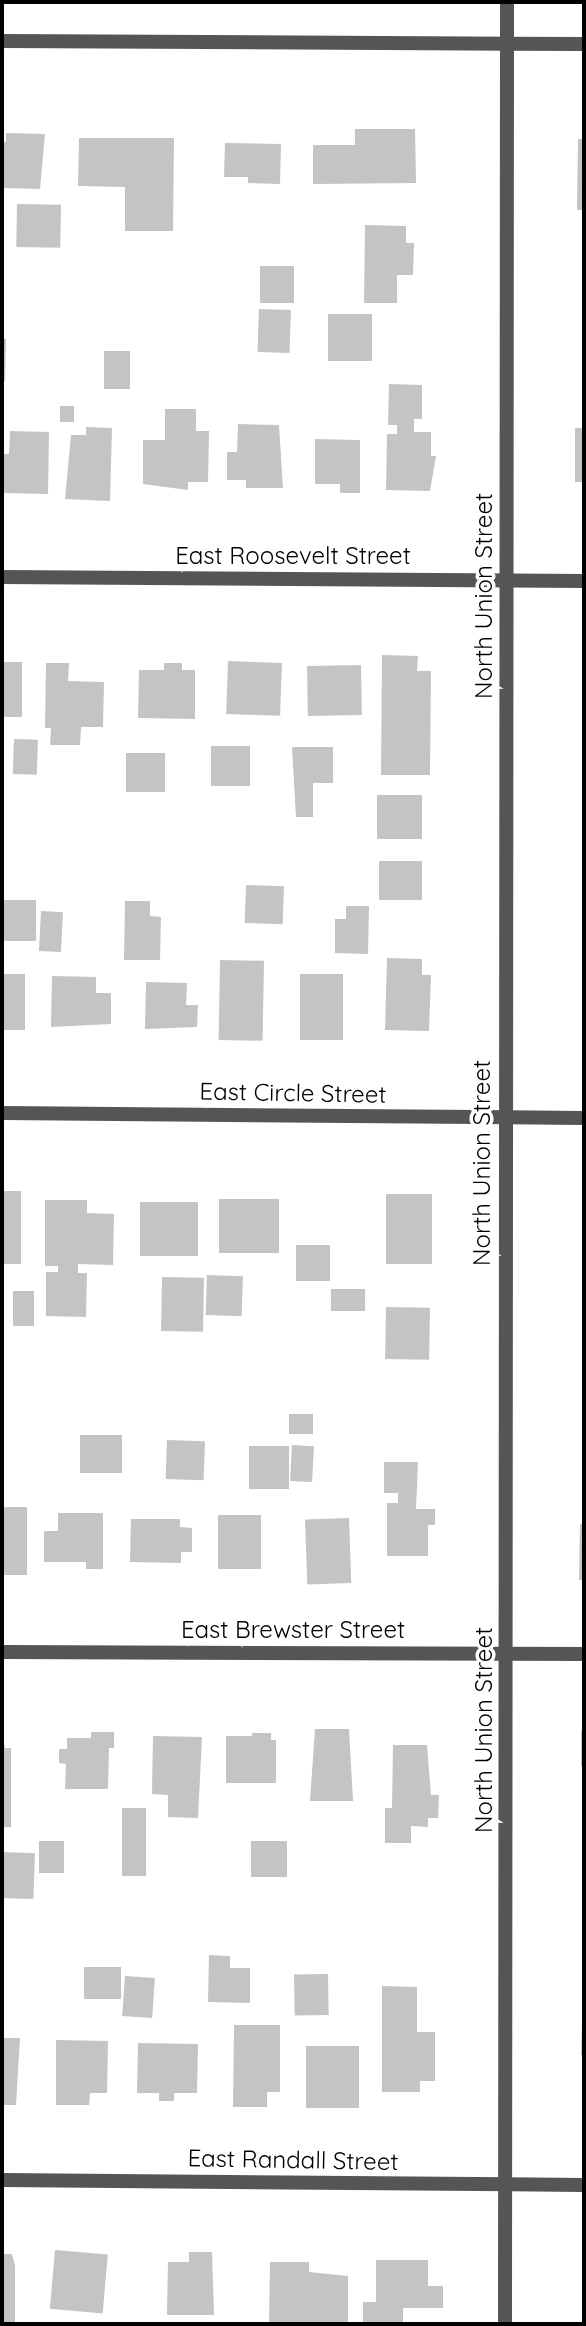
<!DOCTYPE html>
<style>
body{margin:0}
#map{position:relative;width:586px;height:2326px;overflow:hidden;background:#fff;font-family:Quicksand,sans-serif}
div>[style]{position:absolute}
.building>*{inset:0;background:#c4c4c4;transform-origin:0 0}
.minor>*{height:14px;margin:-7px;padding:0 7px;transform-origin:7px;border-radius:7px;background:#555}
span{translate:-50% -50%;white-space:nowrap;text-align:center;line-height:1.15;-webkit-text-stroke:7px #fff;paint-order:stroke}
.street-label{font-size:24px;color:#000}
.frame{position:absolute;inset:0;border:4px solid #000;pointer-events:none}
</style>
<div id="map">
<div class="building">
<div style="clip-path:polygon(355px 129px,415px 129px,416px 183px,313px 184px,313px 145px,355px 145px)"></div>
<div style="clip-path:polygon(6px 133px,45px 134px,40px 189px,2px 188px,2px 142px,6px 142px)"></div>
<div style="clip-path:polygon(79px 138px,174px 138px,173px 231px,125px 231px,125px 187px,78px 186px)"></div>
<div style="clip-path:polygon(578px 139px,584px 139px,584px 210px,577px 210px)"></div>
<div style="clip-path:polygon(225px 143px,281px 144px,280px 184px,248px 183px,248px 177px,224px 177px)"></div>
<div style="left:17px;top:204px;width:44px;height:43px;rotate:1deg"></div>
<div style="clip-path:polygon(365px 225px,406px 226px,406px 243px,414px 243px,413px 275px,397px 275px,397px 303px,364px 303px)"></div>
<div style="left:260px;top:266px;width:34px;height:37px"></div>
<div style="left:259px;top:309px;width:32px;height:43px;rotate:2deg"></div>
<div style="left:328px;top:314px;width:44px;height:47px"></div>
<div style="clip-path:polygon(2px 339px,6px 339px,5px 381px,2px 381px)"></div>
<div style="left:104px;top:351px;width:26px;height:38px"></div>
<div style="clip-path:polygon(389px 384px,422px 385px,422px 419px,414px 419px,414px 432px,431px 432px,431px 456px,436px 456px,430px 491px,386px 490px,387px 434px,397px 434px,397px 425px,388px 425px)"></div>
<div style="left:60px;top:406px;width:14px;height:16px"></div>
<div style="clip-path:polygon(165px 409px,196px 409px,196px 431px,209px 431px,208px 482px,188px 482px,188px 490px,143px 484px,143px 440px,165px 440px)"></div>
<div style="clip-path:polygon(238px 424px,279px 425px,283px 488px,246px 488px,246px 480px,227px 480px,227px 452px,237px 452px)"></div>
<div style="clip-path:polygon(86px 427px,112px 428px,110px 501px,65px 499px,71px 435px,86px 435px)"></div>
<div style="left:575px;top:428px;width:9px;height:54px"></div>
<div style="clip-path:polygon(10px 431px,49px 432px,48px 494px,2px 493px,2px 454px,9px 454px)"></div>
<div style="clip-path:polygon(315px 439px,360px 440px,360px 493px,340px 493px,340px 484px,315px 484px)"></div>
<div style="clip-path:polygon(382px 655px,418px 656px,417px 671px,431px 671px,430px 775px,381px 775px)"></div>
<div style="left:228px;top:661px;width:54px;height:53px;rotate:2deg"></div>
<div style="left:2px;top:662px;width:20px;height:55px"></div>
<div style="clip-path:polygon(46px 663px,69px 663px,68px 681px,104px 682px,103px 727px,81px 727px,80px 745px,50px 745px,51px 728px,45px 728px)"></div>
<div style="clip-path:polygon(164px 663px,182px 663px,182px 670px,195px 670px,195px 719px,138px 718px,139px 670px,164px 670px)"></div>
<div style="left:361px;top:665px;width:50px;height:54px;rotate:89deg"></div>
<div style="left:14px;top:739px;width:24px;height:35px;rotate:2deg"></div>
<div style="left:211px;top:746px;width:39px;height:40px"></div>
<div style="clip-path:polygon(292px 747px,333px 747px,333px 783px,313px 783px,313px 817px,296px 817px)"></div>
<div style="left:126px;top:753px;width:39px;height:39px"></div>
<div style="left:377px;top:795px;width:45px;height:44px"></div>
<div style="left:379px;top:861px;width:43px;height:39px"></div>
<div style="left:246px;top:885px;width:38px;height:38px;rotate:2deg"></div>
<div style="left:2px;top:900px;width:34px;height:41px"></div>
<div style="clip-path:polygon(125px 901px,150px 901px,150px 916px,161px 917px,160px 960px,124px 960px)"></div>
<div style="clip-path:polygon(346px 906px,369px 906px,368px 954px,335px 953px,335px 919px,346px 919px)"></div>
<div style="left:41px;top:911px;width:22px;height:40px;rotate:3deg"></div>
<div style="clip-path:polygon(387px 958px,422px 959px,422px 975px,431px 975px,429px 1031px,385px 1030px)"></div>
<div style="left:220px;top:960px;width:44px;height:80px;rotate:1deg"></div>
<div style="left:2px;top:974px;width:23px;height:56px"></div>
<div style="left:300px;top:974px;width:43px;height:66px"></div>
<div style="clip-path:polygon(52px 976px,96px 977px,96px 993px,111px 993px,111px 1024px,51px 1027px)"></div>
<div style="clip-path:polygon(146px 982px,187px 983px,186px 1005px,198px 1005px,197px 1027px,145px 1029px)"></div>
<div style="left:2px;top:1191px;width:19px;height:73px"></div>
<div style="left:386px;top:1194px;width:46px;height:70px"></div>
<div style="left:219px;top:1199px;width:60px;height:54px"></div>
<div style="clip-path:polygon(45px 1200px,87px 1200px,87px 1213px,114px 1214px,113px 1265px,78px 1264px,78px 1273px,87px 1273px,86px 1317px,46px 1316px,46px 1272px,58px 1272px,58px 1266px,45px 1266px)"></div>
<div style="left:140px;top:1202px;width:58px;height:54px"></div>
<div style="left:296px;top:1245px;width:34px;height:36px"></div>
<div style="left:207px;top:1275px;width:36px;height:40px;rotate:2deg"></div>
<div style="left:162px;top:1277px;width:42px;height:54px;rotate:1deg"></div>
<div style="left:331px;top:1289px;width:34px;height:22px"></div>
<div style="left:13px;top:1291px;width:21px;height:35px"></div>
<div style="left:386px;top:1307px;width:44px;height:52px;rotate:1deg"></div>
<div style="left:289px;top:1414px;width:24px;height:20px"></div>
<div style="left:80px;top:1435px;width:42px;height:38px"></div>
<div style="left:167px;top:1440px;width:38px;height:39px;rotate:2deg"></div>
<div style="left:292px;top:1445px;width:22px;height:36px;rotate:3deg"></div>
<div style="left:249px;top:1446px;width:40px;height:43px"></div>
<div style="clip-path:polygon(384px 1462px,418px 1462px,416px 1509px,435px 1509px,435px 1525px,428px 1525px,428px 1556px,387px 1556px,387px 1503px,398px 1503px,398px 1493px,384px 1493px)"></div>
<div style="left:2px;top:1507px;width:25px;height:68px"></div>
<div style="clip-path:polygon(58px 1513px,103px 1513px,103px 1569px,86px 1569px,86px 1562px,44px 1562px,44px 1531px,58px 1531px)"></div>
<div style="left:218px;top:1515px;width:43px;height:54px"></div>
<div style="left:349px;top:1518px;width:65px;height:44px;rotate:88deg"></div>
<div style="clip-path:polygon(131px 1519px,180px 1519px,180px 1527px,192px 1528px,192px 1552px,181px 1552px,181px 1563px,130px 1562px)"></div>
<div style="clip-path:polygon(580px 1524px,584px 1524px,584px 1580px,579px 1580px)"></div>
<div style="clip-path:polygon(315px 1729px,349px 1729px,353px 1801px,310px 1801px)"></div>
<div style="left:581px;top:1731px;width:3px;height:35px"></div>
<div style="clip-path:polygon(91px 1732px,114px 1732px,114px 1748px,109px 1748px,108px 1789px,65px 1789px,66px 1764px,59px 1763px,59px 1749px,67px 1749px,67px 1738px,91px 1738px)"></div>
<div style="clip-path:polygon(252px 1733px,271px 1733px,271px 1740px,276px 1740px,276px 1783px,226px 1783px,226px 1736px,252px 1736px)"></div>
<div style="clip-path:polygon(2px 1735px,5px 1748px,11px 1748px,11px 1827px,2px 1827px)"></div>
<div style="clip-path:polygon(153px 1736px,202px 1737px,198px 1818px,168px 1817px,168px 1795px,152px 1794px)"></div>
<div style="clip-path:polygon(393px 1745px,427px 1745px,431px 1795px,439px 1795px,438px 1818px,428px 1818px,428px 1827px,411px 1826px,411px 1843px,385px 1843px,385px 1808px,392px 1808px)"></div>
<div style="left:122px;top:1808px;width:24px;height:68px"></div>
<div style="left:39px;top:1841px;width:25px;height:32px"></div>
<div style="left:251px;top:1841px;width:36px;height:36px"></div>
<div style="left:2px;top:1852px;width:33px;height:46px;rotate:2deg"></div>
<div style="clip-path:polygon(209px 1955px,230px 1956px,230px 1968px,250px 1968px,250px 2003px,208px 2002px)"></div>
<div style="left:84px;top:1967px;width:37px;height:32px"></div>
<div style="left:328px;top:1974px;width:41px;height:34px;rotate:89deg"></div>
<div style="left:125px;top:1976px;width:30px;height:40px;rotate:4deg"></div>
<div style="clip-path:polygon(382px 1986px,417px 1987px,417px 2032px,435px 2032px,435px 2081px,420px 2081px,420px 2092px,382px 2092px)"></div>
<div style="clip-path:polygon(582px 2019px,584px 2019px,584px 2055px,581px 2055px)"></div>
<div style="clip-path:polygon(234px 2025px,280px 2025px,280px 2092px,267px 2092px,267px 2107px,233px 2107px)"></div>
<div style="clip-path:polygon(2px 2038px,20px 2038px,16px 2105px,2px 2105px)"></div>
<div style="clip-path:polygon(56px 2040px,108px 2041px,107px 2093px,90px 2093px,89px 2105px,56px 2105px)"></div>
<div style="clip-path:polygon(138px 2043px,198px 2044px,197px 2093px,174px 2093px,174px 2101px,159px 2101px,159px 2093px,137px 2093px)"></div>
<div style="left:306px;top:2046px;width:53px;height:62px"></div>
<div style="left:55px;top:2250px;width:53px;height:59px;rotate:5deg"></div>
<div style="clip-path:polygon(189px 2252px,212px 2252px,214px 2315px,167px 2315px,168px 2262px,189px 2262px)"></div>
<div style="clip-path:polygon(2px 2254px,12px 2254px,15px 2265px,15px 2324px,2px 2324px)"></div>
<div style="clip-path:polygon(376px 2260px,428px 2260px,428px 2286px,443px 2286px,443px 2308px,403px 2308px,403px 2324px,363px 2324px,363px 2302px,376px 2302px)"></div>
<div style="clip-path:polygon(270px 2262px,309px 2262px,309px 2272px,348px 2276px,348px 2324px,269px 2324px)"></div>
</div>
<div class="minor">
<div style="left:2px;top:41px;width:582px;rotate:0.3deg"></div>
<div style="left:2px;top:577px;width:582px;rotate:0.39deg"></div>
<div style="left:2px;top:1113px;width:582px;rotate:0.49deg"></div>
<div style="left:2px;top:1652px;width:582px;rotate:0.2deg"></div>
<div style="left:2px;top:2180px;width:582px;rotate:0.49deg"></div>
<div style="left:505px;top:2324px;width:2322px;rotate:-89.95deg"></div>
</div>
<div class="street-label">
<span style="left:293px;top:556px">East Roosevelt Street</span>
<span style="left:484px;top:596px;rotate:-90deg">North Union Street</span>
<span style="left:293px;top:1093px;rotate:1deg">East Circle Street</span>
<span style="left:482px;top:1163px;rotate:-90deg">North Union Street</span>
<span style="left:293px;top:1630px">East Brewster Street</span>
<span style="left:484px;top:1730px;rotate:-90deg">North Union Street</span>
<span style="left:293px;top:2160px;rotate:1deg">East Randall Street</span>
</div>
<div class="frame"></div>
</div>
